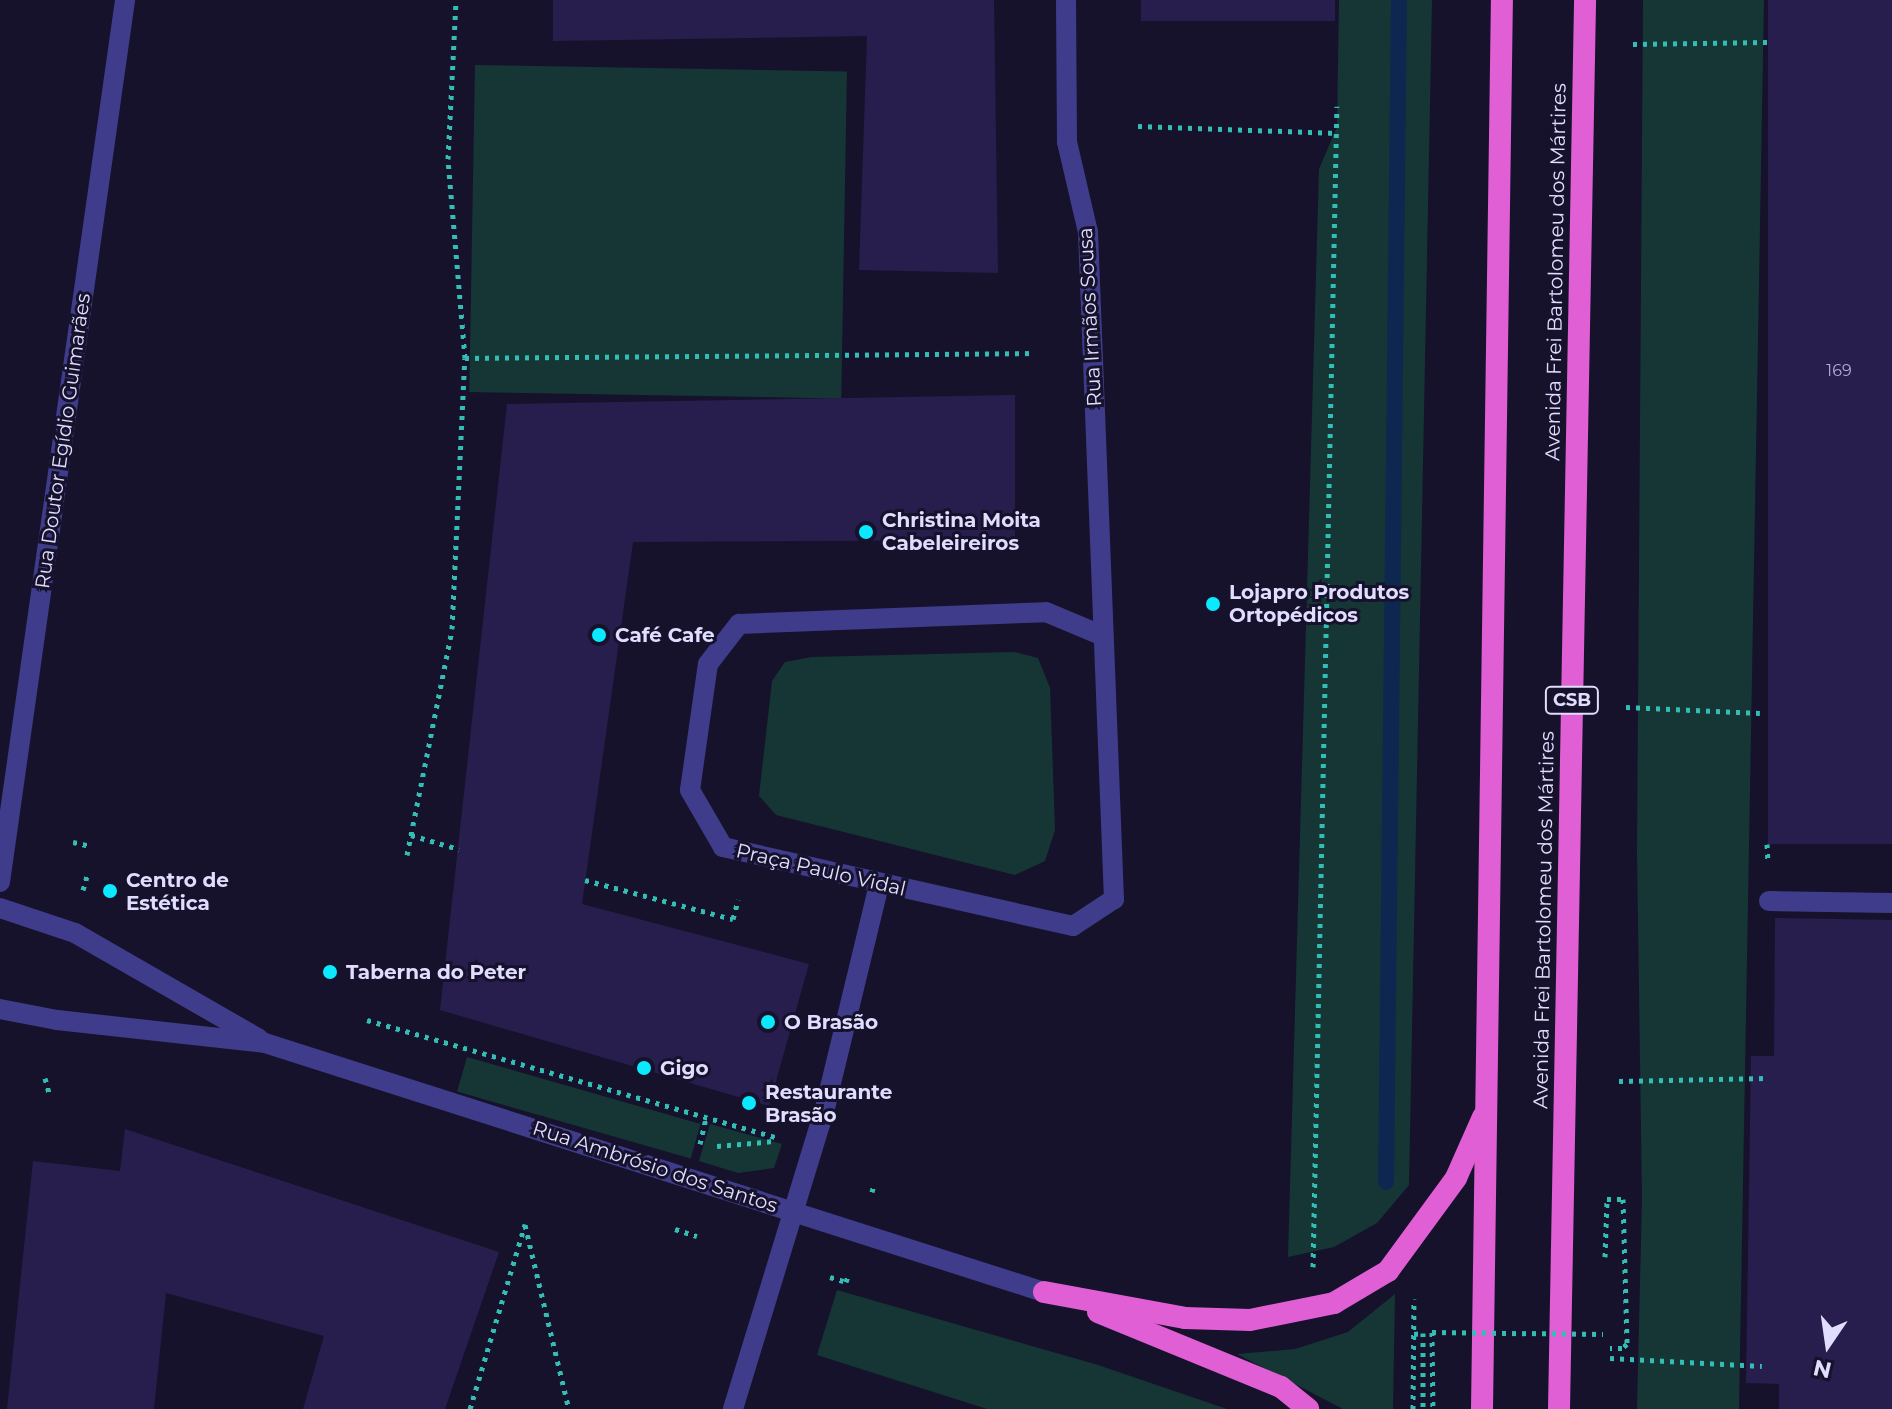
<!DOCTYPE html>
<meta charset="utf-8">
<style>
body{margin:0}
#map{position:relative;width:1892px;height:1409px;overflow:hidden;background:#16122c;font-family:Montserrat,sans-serif}
div>[style]{position:absolute}
.green>*{inset:0;background:#153635;transform-origin:0 0}
.stream>*{height:16px;margin:-8px;padding:0 8px;transform-origin:8px;border-radius:8px;background:#0d2750}
.building>*{inset:0;background:#271e4d;transform-origin:0 0}
.path>*{height:5px;margin-top:-2.5px;transform-origin:0;background:repeating-linear-gradient(90deg,#32beb4 0 4px,transparent 0 10px)}
.service>*{height:20px;margin:-10px;padding:0 10px;transform-origin:10px;border-radius:10px;background:#3f3d8b}
.minor>*{height:20px;margin:-10px;padding:0 10px;transform-origin:10px;border-radius:10px;background:#3f3d8b}
.trunk>*{height:22px;margin:-11px;padding:0 11px;transform-origin:11px;border-radius:11px;background:#e05fd4}
.path-bridge>*{height:5px;margin-top:-2.5px;transform-origin:0;background:repeating-linear-gradient(90deg,#32beb4 0 4px,transparent 0 10px)}
.dots>*{width:22px;height:22px;translate:-50% -50%;box-sizing:border-box;border:4px solid #16122c;border-radius:50%}
span{translate:-50% -50%;white-space:nowrap;text-align:center;line-height:1.15;-webkit-text-stroke:6px #16122c;paint-order:stroke}
.number-label{font-size:16px;color:#b2add2}
.number-label span{-webkit-text-stroke-width:0}
.shield-label span{padding:2px 6px;background:#16122c;border:2px solid;border-radius:6px;-webkit-text-stroke-width:0}
.shield-label{font-size:18px;color:#e1ddff;font-weight:700}
.street-label{font-size:20px;color:#e1ddff}
.poi-label{font-size:20px;color:#e1ddff;font-weight:700}
.left{translate:0 -50%;text-align:left}
.north{position:absolute;left:1788px;top:1305px;width:80px;height:80px;-webkit-text-stroke:6px #16122c;paint-order:stroke;rotate:193deg;font-size:22px;font-weight:700;line-height:32px;text-align:center;color:#e1ddff}
.north::after{content:'';display:block;margin:auto;width:28px;height:36px;background:#e1ddff;clip-path:polygon(50% 0,100% 100%,50% 72%,0 100%)}
</style>
<div id="map">
<div class="green">
<div style="clip-path:polygon(1339px 0,1432px 0,1409px 1185px,1377px 1223px,1334px 1247px,1288px 1257px,1319px 169px,1337px 127px)"></div>
<div style="clip-path:polygon(1643px 0,1764px 0,1739px 1409px,1637px 1409px,1642px 1199px,1637px 852px)"></div>
<div style="left:475px;top:65px;width:372px;height:327px;rotate:1deg"></div>
<div style="clip-path:polygon(1015px 652px,1038px 658px,1050px 688px,1055px 830px,1045px 861px,1015px 875px,776px 815px,759px 796px,772px 681px,785px 662px,812px 657px)"></div>
<div style="left:467px;top:1057px;width:243px;height:36px;rotate:16deg"></div>
<div style="clip-path:polygon(710px 1124px,782px 1144px,774px 1168px,738px 1173px,699px 1161px)"></div>
<div style="clip-path:polygon(837px 1290px,1098px 1365px,1227px 1409px,987px 1409px,817px 1355px)"></div>
<div style="clip-path:polygon(1395px 1294px,1393px 1409px,1343px 1409px,1237px 1354px,1295px 1349px,1348px 1332px)"></div>
</div>
<div class="stream">
<div style="left:1386px;top:1182px;width:1182px;rotate:-89.37deg"></div>
</div>
<div class="building">
<div style="clip-path:polygon(553px 0,994px 0,998px 273px,859px 270px,867px 36px,553px 41px)"></div>
<div style="left:1141px;top:0;width:194px;height:21px"></div>
<div style="left:1768px;top:0;width:124px;height:844px"></div>
<div style="clip-path:polygon(1015px 395px,1015px 540px,633px 542px,582px 904px,809px 964px,769px 1106px,440px 1010px,507px 404px)"></div>
<div style="clip-path:polygon(1775px 918px,1892px 920px,1892px 1409px,1779px 1409px,1779px 1384px,1746px 1383px,1751px 1056px,1774px 1056px)"></div>
<div style="clip-path:polygon(125px 1129px,499px 1252px,445px 1409px,303px 1409px,324px 1336px,166px 1293px,154px 1409px,7px 1409px,33px 1161px,120px 1171px)"></div>
</div>
<div class="path">
<div style="left:1633px;top:44px;width:135px;rotate:-0.8deg"></div>
<div style="left:1138px;top:126px;width:199px;rotate:2deg"></div>
<div style="left:465px;top:358px;width:570px;rotate:-0.5deg"></div>
<div style="left:1626px;top:707px;width:134px;rotate:2.6deg"></div>
<div style="left:411px;top:835px;width:50px;rotate:16.3deg"></div>
<div style="left:73px;top:842px;width:18px;rotate:13deg"></div>
<div style="left:1767px;top:844px;width:19px;rotate:87deg"></div>
<div style="left:407px;top:855px;width:230px;rotate:-78.7deg"></div>
<div style="left:452px;top:629px;width:271px;rotate:-87.3deg"></div>
<div style="left:465px;top:358px;width:200px;rotate:-94.9deg"></div>
<div style="left:448px;top:159px;width:159px;rotate:-87.1deg"></div>
<div style="left:585px;top:880px;width:153px;rotate:14.8deg"></div>
<div style="left:733px;top:919px;width:20px;rotate:-75deg"></div>
<div style="left:83px;top:890px;width:19px;rotate:-74deg"></div>
<div style="left:367px;top:1020px;width:429px;rotate:16deg"></div>
<div style="left:45px;top:1078px;width:16px;rotate:75deg"></div>
<div style="left:1619px;top:1081px;width:148px;rotate:-1.2deg"></div>
<div style="left:700px;top:1144px;width:27px;rotate:-77deg"></div>
<div style="left:717px;top:1146px;width:57px;rotate:-5deg"></div>
<div style="left:872px;top:1192px;width:8px;rotate:-76deg"></div>
<div style="left:525px;top:1225px;width:189px;rotate:76.6deg"></div>
<div style="left:675px;top:1229px;width:23px;rotate:18deg"></div>
<div style="left:1605px;top:1257px;width:58px;rotate:-88deg"></div>
<div style="left:1607px;top:1199px;width:16px"></div>
<div style="left:1623px;top:1199px;width:145px;rotate:88.4deg"></div>
<div style="left:1627px;top:1344px;width:6px;rotate:141deg"></div>
<div style="left:1622px;top:1348px;width:12px;rotate:180deg"></div>
<div style="left:1313px;top:1267px;width:1161px;rotate:-88.82deg"></div>
<div style="left:830px;top:1277px;width:17px;rotate:17deg"></div>
<div style="left:846px;top:1282px;width:6px;rotate:-72deg"></div>
<div style="left:1432px;top:1332px;width:77px;rotate:89.3deg"></div>
<div style="left:1414px;top:1334px;width:9px;rotate:-6deg"></div>
<div style="left:1423px;top:1333px;width:76px;rotate:90deg"></div>
<div style="left:1610px;top:1358px;width:152px;rotate:3deg"></div>
<div style="left:470px;top:1409px;width:193px;rotate:-73.4deg"></div>
<div style="left:1413px;top:1409px;width:110px;rotate:-89.5deg"></div>
</div>
<div class="service">
<div style="left:1769px;top:901px;width:123px;rotate:0.9deg"></div>
</div>
<div class="minor">
<div style="left:1066px;top:0;width:142px;rotate:89.6deg"></div>
<div style="left:1067px;top:142px;width:92px;rotate:76.9deg"></div>
<div style="left:1088px;top:232px;width:668px;rotate:87.77deg"></div>
<div style="left:1114px;top:899px;width:49px;rotate:146.6deg"></div>
<div style="left:1073px;top:926px;width:359px;rotate:-167.3deg"></div>
<div style="left:723px;top:847px;width:66px;rotate:-120.1deg"></div>
<div style="left:690px;top:790px;width:127px;rotate:-81.9deg"></div>
<div style="left:708px;top:664px;width:51px;rotate:-52.2deg"></div>
<div style="left:739px;top:624px;width:307px;rotate:-2.2deg"></div>
<div style="left:1046px;top:612px;width:62px;rotate:22.8deg"></div>
<div style="left:0;top:882px;width:891px;rotate:-81.93deg"></div>
<div style="left:0;top:908px;width:79px;rotate:18.4deg"></div>
<div style="left:75px;top:933px;width:212px;rotate:29.9deg"></div>
<div style="left:0;top:1009px;width:58px;rotate:10.9deg"></div>
<div style="left:57px;top:1020px;width:209px;rotate:6.3deg"></div>
<div style="left:265px;top:1043px;width:818px;rotate:17.73deg"></div>
<div style="left:733px;top:1409px;width:315px;rotate:-73deg"></div>
<div style="left:825px;top:1108px;width:230px;rotate:-76.4deg"></div>
</div>
<div class="trunk">
<div style="left:1044px;top:1292px;width:143px;rotate:10.4deg"></div>
<div style="left:1185px;top:1318px;width:65px;rotate:1.8deg"></div>
<div style="left:1250px;top:1320px;width:86px;rotate:-11.4deg"></div>
<div style="left:1334px;top:1303px;width:63px;rotate:-30.7deg"></div>
<div style="left:1388px;top:1271px;width:115px;rotate:-53.8deg"></div>
<div style="left:1456px;top:1178px;width:67px;rotate:-66.1deg"></div>
<div style="left:1098px;top:1312px;width:198px;rotate:22.3deg"></div>
<div style="left:1281px;top:1387px;width:35px;rotate:39deg"></div>
<div style="left:1482px;top:1409px;width:1409px;rotate:-89.19deg"></div>
<div style="left:1559px;top:1409px;width:1409px;rotate:-88.94deg"></div>
</div>
<div class="path-bridge">
<div style="left:1432px;top:1332px;width:171px;rotate:0.7deg"></div>
</div>
<div class="dots">
<div style="left:866px;top:532px;background:#0ae9fe"></div>
<div style="left:1213px;top:604px;background:#0ae9fe"></div>
<div style="left:599px;top:635px;background:#0ae9fe"></div>
<div style="left:110px;top:891px;background:#0ae9fe"></div>
<div style="left:330px;top:972px;background:#0ae9fe"></div>
<div style="left:768px;top:1022px;background:#0ae9fe"></div>
<div style="left:644px;top:1068px;background:#0ae9fe"></div>
<div style="left:749px;top:1103px;background:#0ae9fe"></div>
</div>
<div class="number-label">
<span style="left:1839px;top:371px">169</span>
</div>
<div class="shield-label">
<span style="left:1572px;top:700px">CSB</span>
</div>
<div class="street-label">
<span style="left:1556px;top:272px;rotate:-89deg">Avenida Frei Bartolomeu dos Mártires</span>
<span style="left:1090px;top:317px;rotate:-93deg">Rua Irmãos Sousa</span>
<span style="left:63px;top:441px;rotate:-82deg">Rua Doutor Egídio Guimarães</span>
<span style="left:821px;top:870px;rotate:13deg">Praça Paulo Vidal</span>
<span style="left:1544px;top:920px;rotate:-89deg">Avenida Frei Bartolomeu dos Mártires</span>
<span style="left:655px;top:1167px;rotate:18deg">Rua Ambrósio dos Santos</span>
</div>
<div class="poi-label">
<span class="left" style="left:882px;top:532px">Christina Moita<br>Cabeleireiros</span>
<span class="left" style="left:1229px;top:604px">Lojapro Produtos<br>Ortopédicos</span>
<span class="left" style="left:615px;top:635px">Café Cafe</span>
<span class="left" style="left:126px;top:892px">Centro de<br>Estética</span>
<span class="left" style="left:346px;top:972px">Taberna do Peter</span>
<span class="left" style="left:784px;top:1022px">O Brasão</span>
<span class="left" style="left:660px;top:1068px">Gigo</span>
<span class="left" style="left:765px;top:1104px">Restaurante<br>Brasão</span>
</div>
<div class="north">N</div>
</div>
